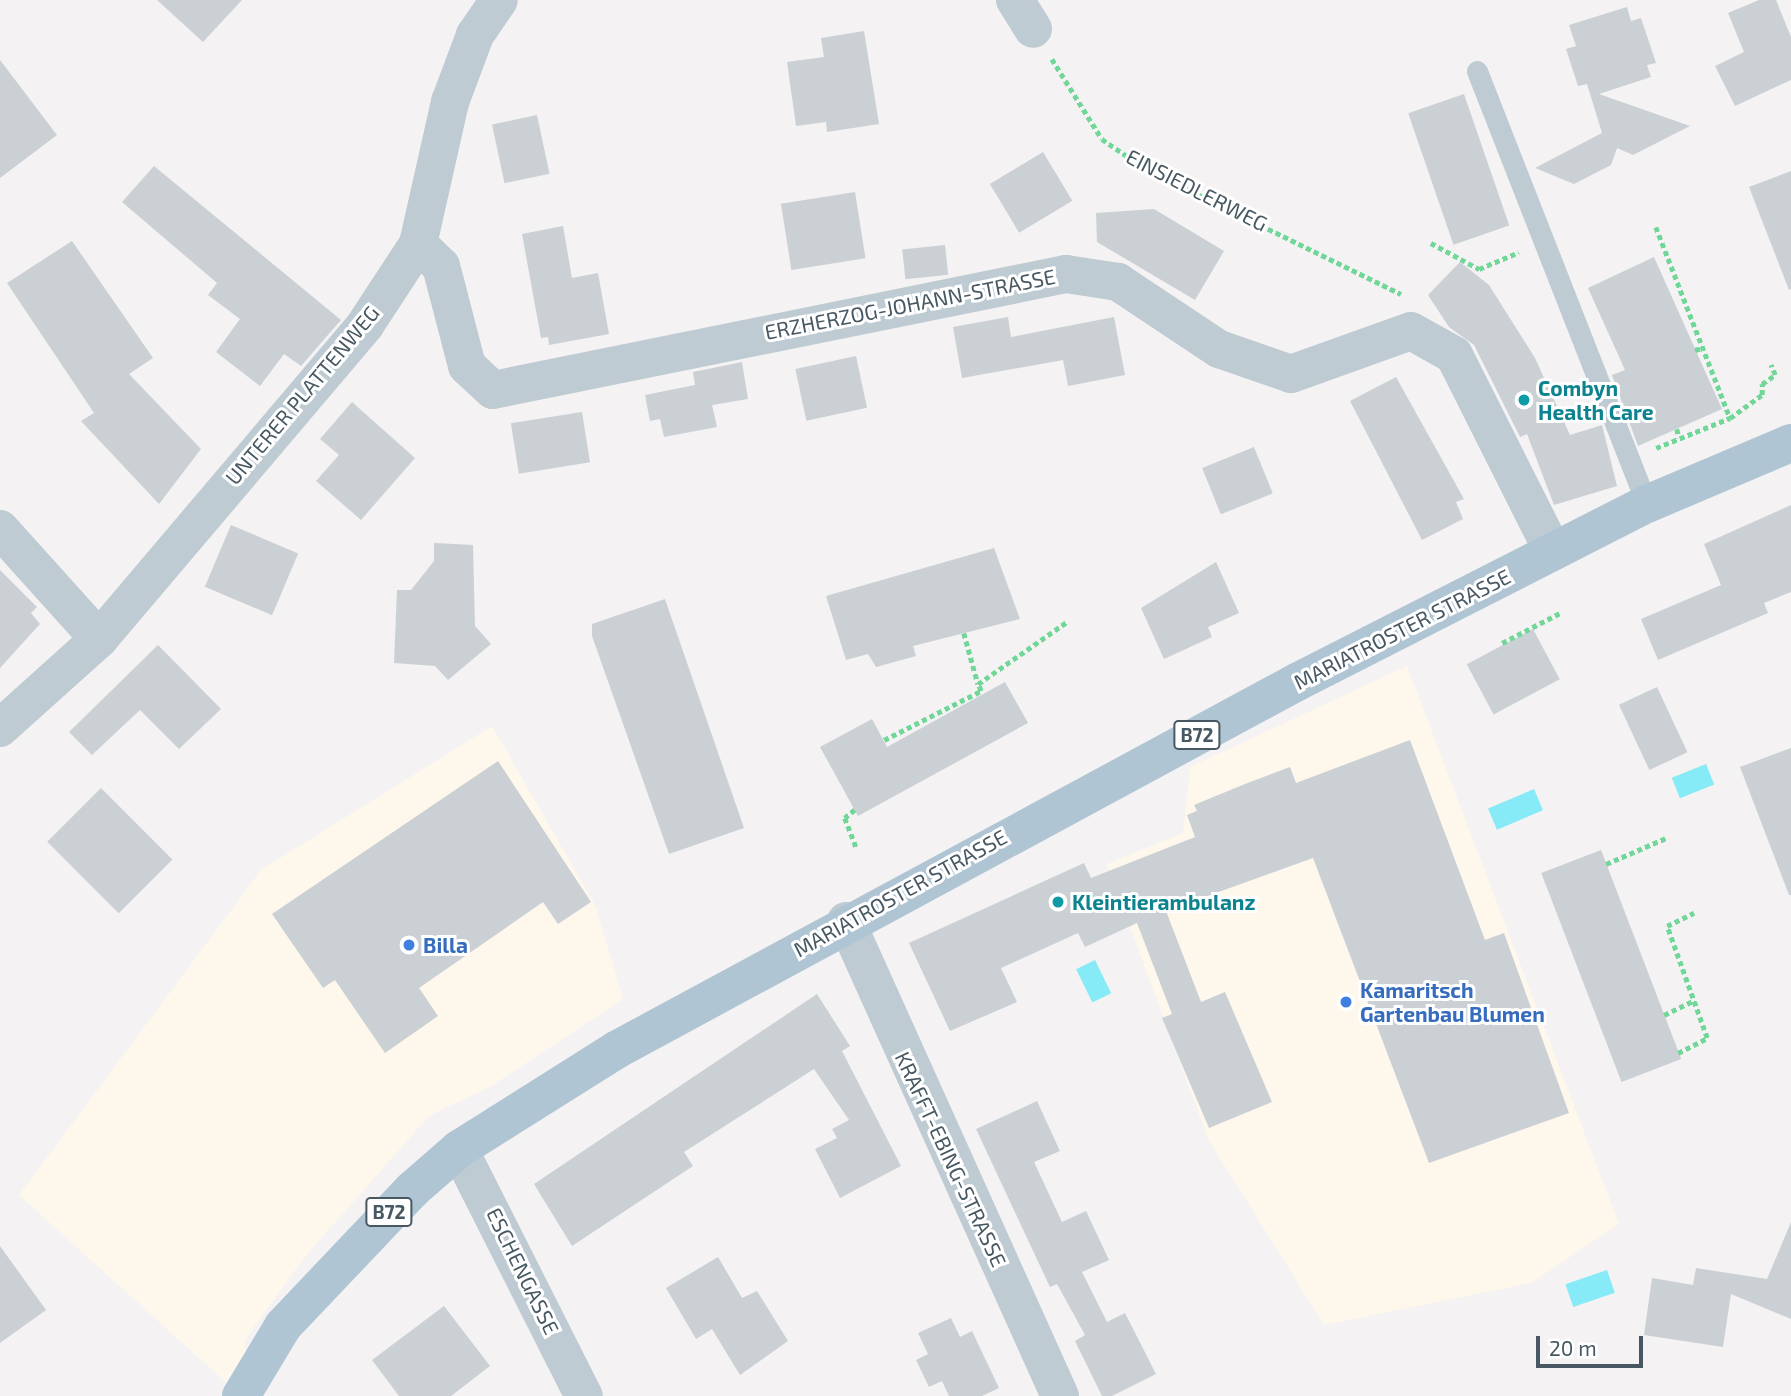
<!DOCTYPE html>
<style>
body{margin:0}
#map{position:relative;width:1791px;height:1396px;overflow:hidden;background:#f4f2f2;font-family:"Exo 2",sans-serif}
div>[style]{position:absolute}
.commercial>*{inset:0;background:#fef7ec}
.water>*{inset:0;background:#86ebf6;transform-origin:0 0}
.building>*{inset:0;background:#cbd0d5;transform-origin:0 0}
.path>*{height:4.5px;margin-top:-2.25px;transform-origin:0;background:repeating-linear-gradient(90deg,#71d799 0 5px,transparent 0 8.5px)}
.lane>*{height:21px;margin:-10.5px;padding:0 10.5px;transform-origin:10.5px;border-radius:10.5px;background:#becbd3}
.street>*{height:38px;margin:-19px;padding:0 19px;transform-origin:19px;border-radius:19px;background:#becbd3}
.primary>*{height:38px;margin:-19px;padding:0 19px;transform-origin:19px;border-radius:19px;background:#afc5d3}
.dots>*{width:19px;height:19px;translate:-50% -50%;box-sizing:border-box;border:4px solid #fff;border-radius:50%}
span{translate:-50% -50%;white-space:nowrap;text-align:center;line-height:1.15;-webkit-text-stroke:6px #fff;paint-order:stroke}
.shield-label span{padding:2px 5px;background:#fff;border:2px solid;border-radius:5px;-webkit-text-stroke-width:0}
.shield-label{font-size:19px;color:#475862;font-weight:700}
.street-label{font-size:21px;color:#475862}
.culture-label{font-size:21px;color:#0d838f;font-weight:700}
.left{translate:0 -50%;text-align:left}
.shop-label{font-size:21px;color:#366cbe;font-weight:700}
.scale{position:absolute;left:1536px;top:1336px;width:107px;height:32px;box-sizing:border-box;border:4px solid #475862;border-top:0;padding-left:9px;font-size:21px;line-height:24px;white-space:nowrap;color:#475862;-webkit-text-stroke:5px #fff;paint-order:stroke}
</style>
<div id="map">
<div class="commercial">
<div style="clip-path:polygon(1407px 666px,1619px 1224px,1531px 1283px,1324px 1325px,1208px 1139px,1107px 864px,1183px 833px,1190px 767px)"></div>
<div style="clip-path:polygon(492px 726px,595px 905px,623px 999px,493px 1085px,429px 1116px,303px 1259px,244px 1341px,259px 1396px,232px 1388px,19px 1195px,261px 870px)"></div>
</div>
<div class="water">
<div style="left:1706px;top:764px;width:22px;height:37px;rotate:68deg"></div>
<div style="left:1534px;top:789px;width:23px;height:50px;rotate:67deg"></div>
<div style="left:1095px;top:960px;width:37px;height:21px;rotate:64deg"></div>
<div style="left:1607px;top:1270px;width:24px;height:44px;rotate:71deg"></div>
</div>
<div class="building">
<div style="clip-path:polygon(157px 0,242px 0,203px 42px)"></div>
<div style="clip-path:polygon(1759px 0,1776px 0,1791px 37px,1791px 80px,1735px 106px,1715px 66px,1744px 52px,1728px 13px)"></div>
<div style="clip-path:polygon(1627px 7px,1631px 21px,1641px 18px,1656px 63px,1647px 65px,1651px 77px,1599px 94px,1690px 126px,1633px 155px,1617px 148px,1611px 165px,1574px 184px,1535px 168px,1602px 133px,1587px 84px,1578px 86px,1566px 49px,1576px 46px,1569px 25px)"></div>
<div style="clip-path:polygon(864px 31px,879px 124px,827px 132px,826px 122px,796px 126px,787px 62px,824px 57px,821px 38px)"></div>
<div style="clip-path:polygon(0 60px,57px 135px,0 178px)"></div>
<div style="left:1464px;top:94px;width:139px;height:59px;rotate:71deg"></div>
<div style="left:537px;top:115px;width:60px;height:46px;rotate:78deg"></div>
<div style="left:1043px;top:152px;width:57px;height:62px;rotate:59deg"></div>
<div style="clip-path:polygon(154px 166px,341px 320px,301px 366px,284px 354px,260px 386px,216px 352px,240px 319px,208px 295px,217px 283px,122px 202px)"></div>
<div style="clip-path:polygon(1791px 171px,1791px 289px,1789px 290px,1749px 187px)"></div>
<div style="left:855px;top:192px;width:67px;height:75px;rotate:81deg"></div>
<div style="clip-path:polygon(1154px 209px,1224px 251px,1195px 300px,1097px 242px,1096px 213px)"></div>
<div style="clip-path:polygon(563px 226px,572px 278px,598px 273px,609px 334px,549px 345px,548px 337px,541px 338px,522px 234px)"></div>
<div style="clip-path:polygon(72px 241px,153px 358px,129px 374px,201px 449px,159px 504px,81px 421px,94px 413px,7px 283px)"></div>
<div style="left:945px;top:245px;width:30px;height:43px;rotate:84deg"></div>
<div style="clip-path:polygon(1654px 257px,1722px 409px,1638px 446px,1612px 375px,1625px 370px,1588px 288px)"></div>
<div style="clip-path:polygon(1460px 262px,1489px 285px,1535px 358px,1570px 435px,1602px 425px,1617px 486px,1554px 505px,1527px 434px,1520px 437px,1474px 345px,1449px 327px,1428px 295px)"></div>
<div style="clip-path:polygon(1008px 317px,1011px 337px,1114px 317px,1125px 375px,1068px 386px,1063px 360px,962px 378px,953px 327px)"></div>
<div style="left:856px;top:356px;width:53px;height:62px;rotate:78deg"></div>
<div style="clip-path:polygon(742px 362px,748px 399px,712px 405px,717px 427px,664px 437px,660px 419px,650px 421px,645px 395px,695px 385px,693px 372px)"></div>
<div style="clip-path:polygon(1396px 377px,1464px 499px,1456px 502px,1463px 519px,1422px 540px,1350px 401px)"></div>
<div style="clip-path:polygon(352px 402px,415px 458px,361px 520px,316px 481px,339px 455px,320px 439px)"></div>
<div style="left:582px;top:412px;width:51px;height:72px;rotate:81deg"></div>
<div style="left:1254px;top:447px;width:50px;height:56px;rotate:68deg"></div>
<div style="clip-path:polygon(1791px 505px,1791px 592px,1764px 603px,1768px 613px,1658px 660px,1641px 619px,1721px 585px,1704px 544px)"></div>
<div style="left:231px;top:525px;width:73px;height:67px;rotate:23deg"></div>
<div style="clip-path:polygon(434px 543px,473px 545px,475px 626px,491px 644px,448px 680px,435px 666px,394px 663px,397px 590px,411px 590px,434px 561px)"></div>
<div style="clip-path:polygon(994px 548px,1020px 619px,913px 646px,916px 656px,876px 667px,868px 654px,846px 660px,826px 596px)"></div>
<div style="clip-path:polygon(1216px 562px,1239px 613px,1208px 627px,1212px 637px,1164px 659px,1141px 608px)"></div>
<div style="clip-path:polygon(0 570px,37px 607px,31px 613px,40px 624px,0 668px)"></div>
<div style="clip-path:polygon(665px 599px,744px 828px,669px 854px,592px 636px,592px 624px)"></div>
<div style="left:1533px;top:629px;width:57px;height:75px;rotate:62deg"></div>
<div style="clip-path:polygon(158px 645px,221px 709px,179px 749px,140px 710px,92px 755px,69px 732px)"></div>
<div style="clip-path:polygon(1005px 682px,1028px 723px,858px 816px,820px 747px,872px 719px,887px 747px)"></div>
<div style="left:1657px;top:687px;width:72px;height:42px;rotate:65deg"></div>
<div style="clip-path:polygon(1410px 740px,1485px 940px,1504px 933px,1569px 1113px,1429px 1163px,1313px 858px,1166px 911px,1201px 1002px,1225px 992px,1272px 1102px,1209px 1128px,1162px 1018px,1172px 1014px,1137px 923px,1085px 947px,1078px 933px,1001px 968px,1017px 1002px,950px 1031px,909px 943px,1084px 863px,1091px 878px,1195px 837px,1187px 815px,1197px 811px,1194px 805px,1245px 784px,1290px 767px,1296px 783px)"></div>
<div style="clip-path:polygon(1791px 748px,1791px 895px,1789px 895px,1740px 767px)"></div>
<div style="clip-path:polygon(498px 761px,591px 902px,558px 924px,543px 902px,419px 988px,438px 1016px,385px 1053px,335px 980px,323px 988px,272px 914px)"></div>
<div style="left:101px;top:788px;width:101px;height:76px;rotate:45deg"></div>
<div style="left:1601px;top:850px;width:224px;height:64px;rotate:69deg"></div>
<div style="clip-path:polygon(817px 994px,850px 1046px,842px 1051px,901px 1166px,840px 1198px,815px 1149px,837px 1138px,832px 1129px,849px 1120px,814px 1069px,684px 1152px,693px 1166px,572px 1246px,534px 1184px)"></div>
<div style="clip-path:polygon(1037px 1101px,1060px 1151px,1034px 1162px,1062px 1222px,1086px 1211px,1109px 1260px,1082px 1272px,1107px 1322px,1125px 1313px,1156px 1374px,1112px 1396px,1102px 1396px,1075px 1341px,1085px 1335px,1057px 1284px,1050px 1287px,976px 1129px)"></div>
<div style="clip-path:polygon(1791px 1222px,1791px 1319px,1731px 1294px,1723px 1347px,1644px 1335px,1652px 1278px,1693px 1285px,1696px 1268px,1767px 1279px)"></div>
<div style="clip-path:polygon(0 1246px,46px 1310px,0 1343px)"></div>
<div style="clip-path:polygon(718px 1257px,742px 1298px,757px 1291px,788px 1341px,740px 1375px,712px 1329px,696px 1339px,666px 1288px)"></div>
<div style="clip-path:polygon(444px 1306px,490px 1366px,451px 1396px,399px 1396px,372px 1360px)"></div>
<div style="clip-path:polygon(951px 1318px,960px 1337px,972px 1331px,999px 1388px,982px 1396px,949px 1396px,942px 1381px,929px 1387px,916px 1360px,928px 1354px,918px 1333px)"></div>
</div>
<div class="path">
<div style="left:1052px;top:59px;width:94px;rotate:58deg"></div>
<div style="left:1102px;top:139px;width:53px;rotate:34.3deg"></div>
<div style="left:1146px;top:169px;width:284px;rotate:26.1deg"></div>
<div style="left:1656px;top:227px;width:205px;rotate:68.8deg"></div>
<div style="left:1431px;top:243px;width:55px;rotate:28.4deg"></div>
<div style="left:1479px;top:269px;width:43px;rotate:-23deg"></div>
<div style="left:1695px;top:350px;width:7px;rotate:-16deg"></div>
<div style="left:1677px;top:429px;width:9px;rotate:77deg"></div>
<div style="left:1656px;top:448px;width:80px;rotate:-22.1deg"></div>
<div style="left:1730px;top:418px;width:39px;rotate:-36deg"></div>
<div style="left:1762px;top:395px;width:11px;rotate:-90deg"></div>
<div style="left:1762px;top:384px;width:16px;rotate:-35deg"></div>
<div style="left:1775px;top:375px;width:11px;rotate:-112deg"></div>
<div style="left:964px;top:633px;width:53px;rotate:74.6deg"></div>
<div style="left:1502px;top:643px;width:68px;rotate:-27.3deg"></div>
<div style="left:884px;top:740px;width:109px;rotate:-26.8deg"></div>
<div style="left:981px;top:691px;width:8px;rotate:-113deg"></div>
<div style="left:978px;top:684px;width:110px;rotate:-35deg"></div>
<div style="left:855px;top:810px;width:13px;rotate:141deg"></div>
<div style="left:845px;top:818px;width:31px;rotate:69deg"></div>
<div style="left:1606px;top:864px;width:65px;rotate:-23.4deg"></div>
<div style="left:1664px;top:1015px;width:32px;rotate:-26deg"></div>
<div style="left:1678px;top:1053px;width:33px;rotate:-27deg"></div>
<div style="left:1707px;top:1038px;width:119px;rotate:-109.7deg"></div>
<div style="left:1667px;top:926px;width:30px;rotate:-26deg"></div>
</div>
<div class="lane">
<div style="left:1477px;top:71px;width:465px;rotate:68.6deg"></div>
</div>
<div class="street">
<div style="left:1015px;top:0;width:34px;rotate:58deg"></div>
<div style="left:418px;top:244px;width:32px;rotate:44deg"></div>
<div style="left:441px;top:266px;width:103px;rotate:75.4deg"></div>
<div style="left:467px;top:366px;width:35px;rotate:43deg"></div>
<div style="left:493px;top:390px;width:585px;rotate:-11.44deg"></div>
<div style="left:1066px;top:274px;width:53px;rotate:8.7deg"></div>
<div style="left:1118px;top:282px;width:121px;rotate:33.6deg"></div>
<div style="left:1219px;top:349px;width:76px;rotate:19.1deg"></div>
<div style="left:1291px;top:374px;width:127px;rotate:-19.7deg"></div>
<div style="left:1411px;top:331px;width:49px;rotate:29.2deg"></div>
<div style="left:1454px;top:355px;width:220px;rotate:63.3deg"></div>
<div style="left:0;top:529px;width:148px;rotate:48deg"></div>
<div style="left:0;top:728px;width:133px;rotate:-42deg"></div>
<div style="left:99px;top:639px;width:412px;rotate:-49.7deg"></div>
<div style="left:365px;top:325px;width:97px;rotate:-56.8deg"></div>
<div style="left:418px;top:244px;width:146px;rotate:-77.3deg"></div>
<div style="left:450px;top:102px;width:72px;rotate:-69.5deg"></div>
<div style="left:475px;top:35px;width:42px;rotate:-55.6deg"></div>
<div style="left:846px;top:921px;width:521px;rotate:65.75deg"></div>
<div style="left:459px;top:1149px;width:277px;rotate:63.2deg"></div>
</div>
<div class="primary">
<div style="left:241px;top:1396px;width:82px;rotate:-59deg"></div>
<div style="left:283px;top:1326px;width:187px;rotate:-46.5deg"></div>
<div style="left:412px;top:1190px;width:62px;rotate:-41.1deg"></div>
<div style="left:459px;top:1149px;width:186px;rotate:-32.2deg"></div>
<div style="left:616px;top:1050px;width:774px;rotate:-28.39deg"></div>
<div style="left:1297px;top:682px;width:393px;rotate:-27deg"></div>
<div style="left:1647px;top:504px;width:156px;rotate:-23deg"></div>
</div>
<div class="dots">
<div style="left:1524px;top:400px;background:#0f9aa8"></div>
<div style="left:1058px;top:902px;background:#0f9aa8"></div>
<div style="left:409px;top:945px;background:#3f7fe0"></div>
<div style="left:1346px;top:1002px;background:#3f7fe0"></div>
</div>
<div class="shield-label">
<span style="left:1197px;top:735px">B72</span>
<span style="left:389px;top:1212px">B72</span>
</div>
<div class="street-label">
<span style="left:1197px;top:190px;rotate:27deg">EINSIEDLERWEG</span>
<span style="left:910px;top:304px;rotate:-11deg">ERZHERZOG-JOHANN-STRASSE</span>
<span style="left:302px;top:395px;rotate:-50deg">UNTERER PLATTENWEG</span>
<span style="left:1402px;top:629px;rotate:-27deg">MARIATROSTER STRASSE</span>
<span style="left:900px;top:893px;rotate:-29deg">MARIATROSTER STRASSE</span>
<span style="left:951px;top:1159px;rotate:65deg">KRAFFT-EBING-STRASSE</span>
<span style="left:523px;top:1271px;rotate:64deg">ESCHENGASSE</span>
</div>
<div class="culture-label">
<span class="left" style="left:1538px;top:400px">Combyn<br>Health Care</span>
<span class="left" style="left:1072px;top:902px">Kleintierambulanz</span>
</div>
<div class="shop-label">
<span class="left" style="left:423px;top:945px">Billa</span>
<span class="left" style="left:1360px;top:1002px">Kamaritsch<br>Gartenbau Blumen</span>
</div>
<div class="scale">20 m</div>
</div>
